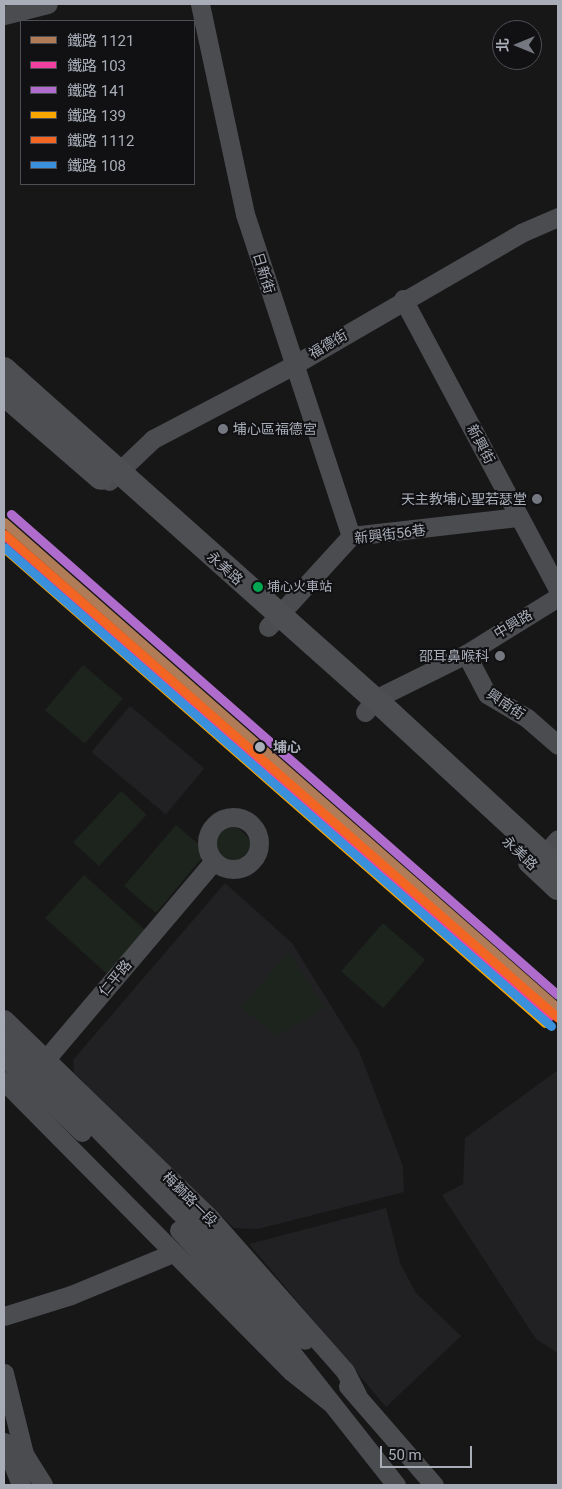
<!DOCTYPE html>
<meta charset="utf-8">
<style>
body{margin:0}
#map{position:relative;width:562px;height:1489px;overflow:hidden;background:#171717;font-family:Roboto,"Noto Sans TC",sans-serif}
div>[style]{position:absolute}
.built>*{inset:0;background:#212123;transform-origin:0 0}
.green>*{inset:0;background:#1d241e;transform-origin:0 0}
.minor>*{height:19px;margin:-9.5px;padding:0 9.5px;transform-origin:9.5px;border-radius:9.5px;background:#4b4c50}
.minor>.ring{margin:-9.5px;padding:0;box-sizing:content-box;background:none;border:19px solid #4b4c50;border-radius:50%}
.major>*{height:24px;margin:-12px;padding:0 12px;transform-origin:12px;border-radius:12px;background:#4d4f52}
.minor-bridge>*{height:19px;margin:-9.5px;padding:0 9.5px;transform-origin:9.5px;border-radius:9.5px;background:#4b4c50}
.rail-1>*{height:9px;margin:-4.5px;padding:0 4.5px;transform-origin:4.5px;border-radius:4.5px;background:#b07c57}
.rail-2>*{height:9px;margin:-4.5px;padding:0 4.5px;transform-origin:4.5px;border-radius:4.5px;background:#f240a1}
.rail-3>*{height:9px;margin:-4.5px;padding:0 4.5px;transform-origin:4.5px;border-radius:4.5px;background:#b06ccc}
.rail-4>*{height:9px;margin:-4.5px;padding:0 4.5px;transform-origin:4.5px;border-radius:4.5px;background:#f7a600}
.rail-5>*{height:9px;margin:-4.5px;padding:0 4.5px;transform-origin:4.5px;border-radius:4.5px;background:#f26522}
.rail-6>*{height:9px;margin:-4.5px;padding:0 4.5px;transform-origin:4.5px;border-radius:4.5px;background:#3a90db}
.dots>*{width:14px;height:14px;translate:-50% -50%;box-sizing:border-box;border:2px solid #111113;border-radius:50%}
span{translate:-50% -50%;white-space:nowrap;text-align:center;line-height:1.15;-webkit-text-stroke:4px #111113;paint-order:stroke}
.bus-label{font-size:13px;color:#a8adb8}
.left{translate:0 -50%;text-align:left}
.street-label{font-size:14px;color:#a8adb8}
.poi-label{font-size:14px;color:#a8adb8}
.right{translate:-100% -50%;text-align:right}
.stop-label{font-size:14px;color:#a8adb8;font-weight:700}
.frame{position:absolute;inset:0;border:5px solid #a8adb8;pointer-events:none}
.legend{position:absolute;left:20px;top:20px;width:175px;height:165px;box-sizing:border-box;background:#111113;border:1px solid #4d4f55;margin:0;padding:6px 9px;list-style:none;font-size:15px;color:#a8adb8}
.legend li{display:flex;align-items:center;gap:10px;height:25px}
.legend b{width:25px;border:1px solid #4d4f55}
.north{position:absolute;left:492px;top:20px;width:50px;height:50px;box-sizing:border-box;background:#111113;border:1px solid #4d4f55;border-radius:50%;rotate:270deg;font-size:14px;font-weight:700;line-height:20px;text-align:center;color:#a8adb8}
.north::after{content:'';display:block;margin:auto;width:18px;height:22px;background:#757880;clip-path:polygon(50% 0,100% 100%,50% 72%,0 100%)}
.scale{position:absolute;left:380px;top:1446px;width:92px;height:22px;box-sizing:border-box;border:2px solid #a8adb8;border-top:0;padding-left:6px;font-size:15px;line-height:18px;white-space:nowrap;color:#a8adb8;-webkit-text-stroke:4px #111113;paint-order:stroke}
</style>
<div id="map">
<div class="built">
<div style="left:130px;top:706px;width:97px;height:60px;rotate:40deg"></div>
<div style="clip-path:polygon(225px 883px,292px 943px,359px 1051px,403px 1166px,404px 1192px,258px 1229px,234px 1228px,74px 1073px,73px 1060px)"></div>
<div style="clip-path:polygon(558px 1070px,558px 1353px,536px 1339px,442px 1195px,463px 1184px,465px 1138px)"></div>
<div style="clip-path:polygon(386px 1208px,400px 1263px,416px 1293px,461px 1336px,386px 1407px,249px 1244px)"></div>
</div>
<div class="green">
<div style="left:83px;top:665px;width:52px;height:59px;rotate:40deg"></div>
<div style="left:121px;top:791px;width:35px;height:70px;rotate:43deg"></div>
<div style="clip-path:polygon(234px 824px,252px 841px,251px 847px,240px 861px,229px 863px,215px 852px,213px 838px,221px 828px)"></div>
<div style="clip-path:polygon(176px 825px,202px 847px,202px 858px,156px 913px,124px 886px)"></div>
<div style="left:84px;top:875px;width:83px;height:58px;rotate:42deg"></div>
<div style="left:383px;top:923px;width:56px;height:64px;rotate:41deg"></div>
<div style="clip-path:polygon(289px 952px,325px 1008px,276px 1036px,241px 1007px)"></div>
</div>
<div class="minor">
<div style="left:200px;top:4px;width:215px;rotate:77.9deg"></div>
<div style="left:245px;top:214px;width:339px;rotate:71.8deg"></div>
<div style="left:4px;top:15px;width:45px;rotate:-14deg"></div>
<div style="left:403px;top:299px;width:329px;rotate:61.9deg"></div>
<div style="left:109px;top:481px;width:61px;rotate:-43.7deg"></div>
<div style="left:153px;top:439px;width:157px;rotate:-27.7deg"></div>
<div style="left:292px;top:366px;width:265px;rotate:-30.1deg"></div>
<div style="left:521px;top:233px;width:40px;rotate:-23.4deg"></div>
<div style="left:268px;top:627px;width:123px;rotate:-47.6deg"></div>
<div style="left:351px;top:536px;width:169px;rotate:-6.5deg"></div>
<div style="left:466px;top:654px;width:45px;rotate:62.3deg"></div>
<div style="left:487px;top:694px;width:47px;rotate:31deg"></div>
<div style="left:527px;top:718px;width:41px;rotate:41.1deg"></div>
<div style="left:365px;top:712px;width:16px;rotate:-52deg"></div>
<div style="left:375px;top:699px;width:102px;rotate:-26.3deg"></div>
<div style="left:466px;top:654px;width:108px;rotate:-31.8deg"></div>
<div class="ring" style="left:207px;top:817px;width:33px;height:33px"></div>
<div style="left:544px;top:855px;width:21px;rotate:-49deg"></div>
<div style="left:4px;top:1019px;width:286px;rotate:44deg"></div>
<div style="left:210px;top:1218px;width:204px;rotate:48.6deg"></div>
<div style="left:345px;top:1371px;width:27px;rotate:63deg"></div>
<div style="left:40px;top:1066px;width:269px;rotate:-49.7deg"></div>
<div style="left:4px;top:1081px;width:408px;rotate:45.3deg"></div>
<div style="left:291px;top:1371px;width:53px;rotate:38.8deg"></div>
<div style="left:4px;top:1316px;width:70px;rotate:-17.4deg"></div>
<div style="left:71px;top:1295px;width:110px;rotate:-22.4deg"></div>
<div style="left:284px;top:1343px;width:181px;rotate:51.7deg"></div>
<div style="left:4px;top:1373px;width:83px;rotate:76.1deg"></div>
<div style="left:24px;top:1454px;width:36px;rotate:58deg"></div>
<div style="left:348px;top:1386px;width:131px;rotate:49deg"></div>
<div style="left:4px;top:1442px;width:46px;rotate:68.4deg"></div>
</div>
<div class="major">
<div style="left:4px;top:369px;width:497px;rotate:41.7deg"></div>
<div style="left:375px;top:699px;width:249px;rotate:42.7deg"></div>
<div style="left:4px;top:394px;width:128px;rotate:40.9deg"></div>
<div style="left:530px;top:862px;width:38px;rotate:43deg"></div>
</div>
<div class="minor-bridge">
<div style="left:4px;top:1038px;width:31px;rotate:40deg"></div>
<div style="left:28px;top:1058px;width:395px;rotate:45.5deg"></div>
<div style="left:4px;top:1057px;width:108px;rotate:43.9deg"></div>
<div style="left:179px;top:1230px;width:154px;rotate:47.1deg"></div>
</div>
<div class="rail-1">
<div style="left:4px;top:522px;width:737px;rotate:41.26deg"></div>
</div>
<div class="rail-2">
<div style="left:4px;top:535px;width:728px;rotate:41.33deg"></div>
</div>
<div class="rail-3">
<div style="left:11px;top:514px;width:728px;rotate:41.33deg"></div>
</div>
<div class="rail-4">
<div style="left:4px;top:548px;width:720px;rotate:41.28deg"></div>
</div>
<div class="rail-5">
<div style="left:4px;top:534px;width:736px;rotate:41.14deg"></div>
</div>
<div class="rail-6">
<div style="left:4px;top:547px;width:727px;rotate:41.21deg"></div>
</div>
<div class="dots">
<div style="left:223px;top:429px;background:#757880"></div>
<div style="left:537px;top:499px;background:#757880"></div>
<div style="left:258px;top:587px;background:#00a651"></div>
<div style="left:500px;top:656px;background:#757880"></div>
<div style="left:260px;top:747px;background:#a8adb8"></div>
</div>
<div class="bus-label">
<span class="left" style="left:267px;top:587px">埔心火車站</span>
</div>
<div class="street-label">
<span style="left:264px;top:273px;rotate:73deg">日新街</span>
<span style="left:328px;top:344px;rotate:-31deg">福德街</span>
<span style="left:481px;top:444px;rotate:62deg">新興街</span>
<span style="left:390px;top:534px;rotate:-7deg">新興街56巷</span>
<span style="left:225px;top:568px;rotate:42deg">永美路</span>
<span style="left:513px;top:624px;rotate:-31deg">中興路</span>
<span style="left:506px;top:704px;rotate:34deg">興南街</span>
<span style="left:520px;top:853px;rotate:43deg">永美路</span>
<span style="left:115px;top:978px;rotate:-50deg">仁平路</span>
<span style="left:190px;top:1199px;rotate:45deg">梅獅路一段</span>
</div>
<div class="poi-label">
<span class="left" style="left:233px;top:429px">埔心區福德宮</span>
<span class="right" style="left:527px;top:499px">天主教埔心聖若瑟堂</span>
<span class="right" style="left:489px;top:656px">邵耳鼻喉科</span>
</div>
<div class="stop-label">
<span class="left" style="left:273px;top:747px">埔心</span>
</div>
<div class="frame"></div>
<ul class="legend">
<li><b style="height:6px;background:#b07c57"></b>鐵路 1121</li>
<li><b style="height:6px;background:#f240a1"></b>鐵路 103</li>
<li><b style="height:6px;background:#b06ccc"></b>鐵路 141</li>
<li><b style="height:6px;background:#f7a600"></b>鐵路 139</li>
<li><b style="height:6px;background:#f26522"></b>鐵路 1112</li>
<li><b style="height:6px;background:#3a90db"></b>鐵路 108</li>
</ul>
<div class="north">北</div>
<div class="scale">50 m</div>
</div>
